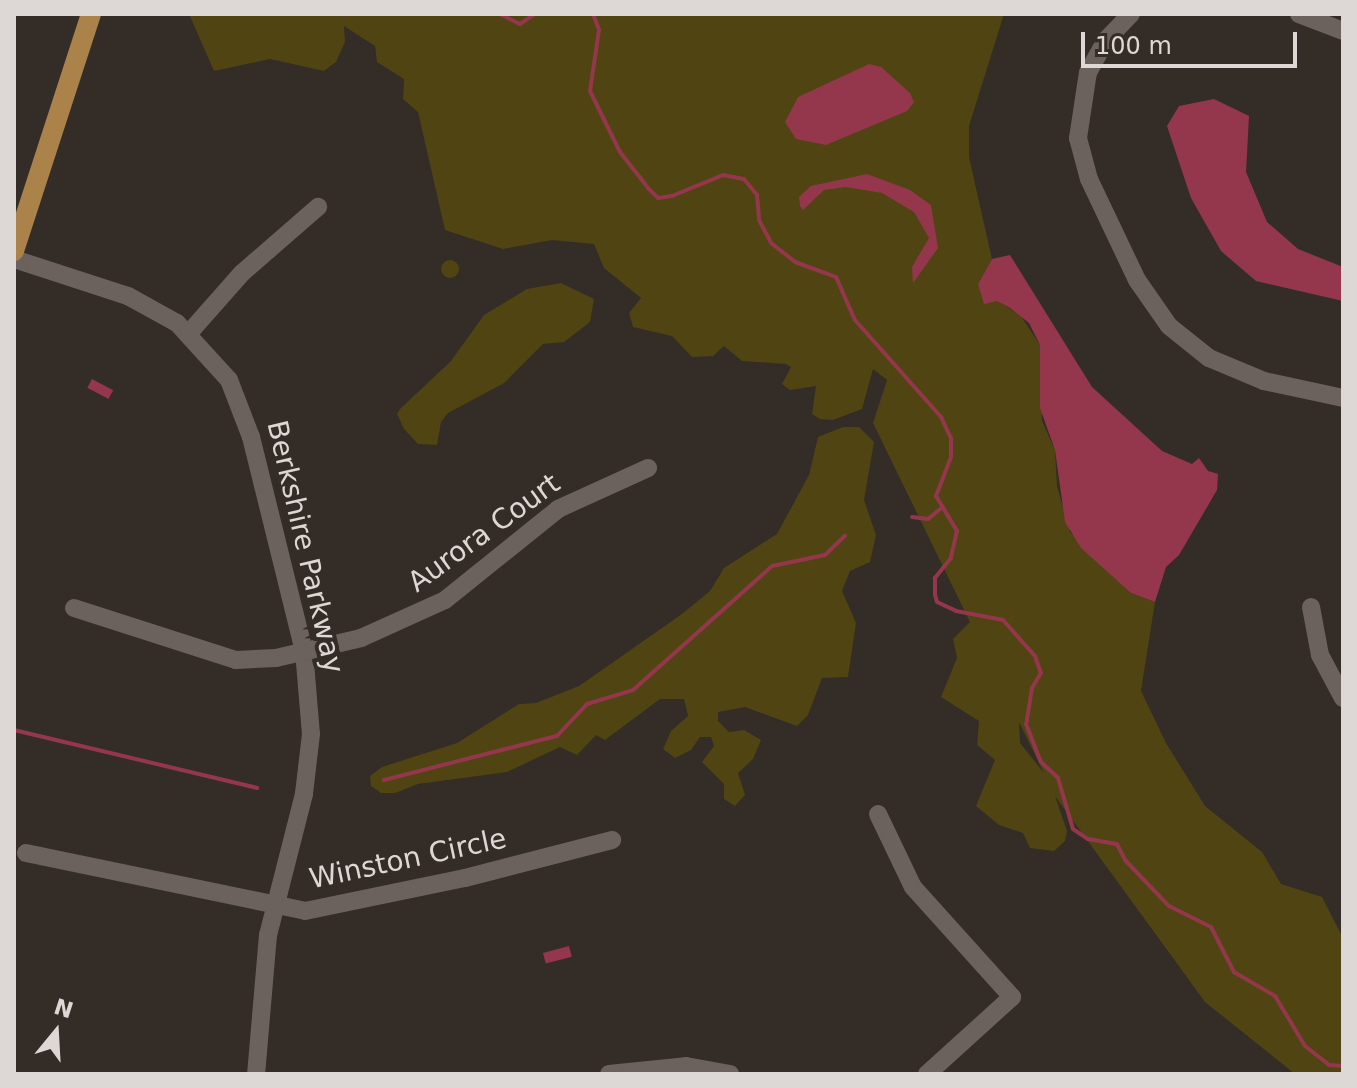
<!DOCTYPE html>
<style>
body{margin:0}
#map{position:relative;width:1357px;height:1088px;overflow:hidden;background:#342c27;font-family:"DejaVu Sans",sans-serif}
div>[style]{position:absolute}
.green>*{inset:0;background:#4f4412}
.round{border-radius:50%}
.water>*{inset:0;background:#94374c;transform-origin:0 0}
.stream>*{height:4px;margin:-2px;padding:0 2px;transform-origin:2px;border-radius:2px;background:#94374c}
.minor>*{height:18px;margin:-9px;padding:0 9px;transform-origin:9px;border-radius:9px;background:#6b625d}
.major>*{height:20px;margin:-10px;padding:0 10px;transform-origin:10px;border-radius:10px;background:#ab8249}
span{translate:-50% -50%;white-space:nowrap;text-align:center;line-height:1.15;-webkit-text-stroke:8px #342c27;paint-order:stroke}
.street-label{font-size:28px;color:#ddd8d5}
.frame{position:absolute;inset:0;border:16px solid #ddd8d5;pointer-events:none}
.north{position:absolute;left:16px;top:992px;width:80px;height:80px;-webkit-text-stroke:6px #342c27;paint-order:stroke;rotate:18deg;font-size:22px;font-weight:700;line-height:32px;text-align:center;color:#ddd8d5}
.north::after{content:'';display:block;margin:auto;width:28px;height:36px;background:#ddd8d5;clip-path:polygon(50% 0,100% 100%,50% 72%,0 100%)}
.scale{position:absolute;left:1081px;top:32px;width:216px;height:36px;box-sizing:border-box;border:4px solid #ddd8d5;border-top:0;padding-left:10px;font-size:24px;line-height:28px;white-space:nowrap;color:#ddd8d5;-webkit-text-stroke:6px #342c27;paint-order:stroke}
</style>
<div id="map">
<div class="green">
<div style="clip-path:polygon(evenodd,189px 14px,1004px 14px,969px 126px,969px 157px,992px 259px,978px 284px,987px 302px,998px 301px,1021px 316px,1040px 345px,1042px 421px,1055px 450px,1057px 486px,1070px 532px,1131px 593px,1155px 602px,1141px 691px,1166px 743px,1205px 806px,1262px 852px,1281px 884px,1322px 897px,1343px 938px,1343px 1074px,1295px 1074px,1205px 1002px,1055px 796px,1067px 831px,1065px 841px,1054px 851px,1030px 848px,1023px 833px,999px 825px,976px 806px,995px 760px,977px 745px,979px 721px,941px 697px,957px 658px,953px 639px,970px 622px,873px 423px,887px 380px,873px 369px,862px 409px,833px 420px,820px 419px,812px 414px,816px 386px,790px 390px,782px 384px,791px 367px,786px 364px,742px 361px,724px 346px,713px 356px,692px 357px,672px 336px,633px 327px,629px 313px,641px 298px,604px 268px,594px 244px,552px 240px,503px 249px,445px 230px,418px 112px,403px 99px,404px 79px,377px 62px,375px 46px,344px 26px,345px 42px,336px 62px,324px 71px,270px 59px,214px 71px,189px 14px,1019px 723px,1020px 724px,1044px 773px,1020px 743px,1019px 723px)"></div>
<div class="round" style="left:441px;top:260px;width:18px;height:18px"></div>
<div style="clip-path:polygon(561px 283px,594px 299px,590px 322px,564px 342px,543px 344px,504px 383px,448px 413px,441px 422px,437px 445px,418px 444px,404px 429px,397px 414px,400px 409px,451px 361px,484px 315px,527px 289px)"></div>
<div style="clip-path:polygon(843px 427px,859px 427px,874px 442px,864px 500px,876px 535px,870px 562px,850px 571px,842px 591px,856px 623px,848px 677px,822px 678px,808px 715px,797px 726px,745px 707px,718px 712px,718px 721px,729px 732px,744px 730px,761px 740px,753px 759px,738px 773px,745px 795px,735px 806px,724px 799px,724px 784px,702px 762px,714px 746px,711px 737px,700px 737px,691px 750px,675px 758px,663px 749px,671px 731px,688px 716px,684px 699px,660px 699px,605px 740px,596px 735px,577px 755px,560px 747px,507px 772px,418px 784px,395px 793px,381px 793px,371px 786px,370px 776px,382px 767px,457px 743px,519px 704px,536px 703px,579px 686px,682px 614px,710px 591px,724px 568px,777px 534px,809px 475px,818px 437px)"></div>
</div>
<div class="water">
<div style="clip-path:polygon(869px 64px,881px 67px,910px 93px,914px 102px,907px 111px,826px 145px,796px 139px,785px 122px,798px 97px)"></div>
<div style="clip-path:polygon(1214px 99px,1249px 116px,1246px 172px,1267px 222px,1298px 249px,1343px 267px,1343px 301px,1256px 281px,1221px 251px,1191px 198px,1167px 126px,1179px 106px)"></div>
<div style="clip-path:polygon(867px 174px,910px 190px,931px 205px,938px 248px,913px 283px,912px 267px,929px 238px,914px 212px,882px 193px,846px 187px,824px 190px,803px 210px,800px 206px,799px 197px,811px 186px)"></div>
<div style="clip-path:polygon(1010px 255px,1092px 387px,1162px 451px,1192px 464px,1199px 458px,1208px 471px,1218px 474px,1217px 490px,1179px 555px,1166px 567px,1155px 602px,1131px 593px,1081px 548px,1065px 522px,1055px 450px,1040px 408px,1040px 345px,1029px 323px,1010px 308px,997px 301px,984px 304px,978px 284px,992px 259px)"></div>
<div style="left:92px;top:379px;width:24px;height:10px;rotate:28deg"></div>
<div style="left:569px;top:946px;width:11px;height:27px;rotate:75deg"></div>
</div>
<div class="stream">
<div style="left:500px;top:14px;width:22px;rotate:27deg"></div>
<div style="left:520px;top:24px;width:18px;rotate:-34deg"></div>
<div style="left:593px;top:14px;width:17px;rotate:69deg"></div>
<div style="left:599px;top:30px;width:62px;rotate:98.4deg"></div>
<div style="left:590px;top:91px;width:68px;rotate:63.8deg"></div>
<div style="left:620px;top:152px;width:47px;rotate:51.9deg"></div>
<div style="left:649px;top:189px;width:13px;rotate:45deg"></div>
<div style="left:658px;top:198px;width:14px;rotate:-8deg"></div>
<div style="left:672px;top:196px;width:55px;rotate:-22.4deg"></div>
<div style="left:723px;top:175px;width:21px;rotate:11deg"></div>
<div style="left:744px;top:179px;width:21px;rotate:51deg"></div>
<div style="left:757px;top:195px;width:25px;rotate:85deg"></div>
<div style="left:759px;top:220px;width:26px;rotate:62deg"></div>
<div style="left:771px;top:243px;width:31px;rotate:38deg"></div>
<div style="left:795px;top:262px;width:44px;rotate:20.1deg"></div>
<div style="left:836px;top:277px;width:47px;rotate:66.2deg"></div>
<div style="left:855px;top:320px;width:130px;rotate:48.4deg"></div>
<div style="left:941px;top:417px;width:23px;rotate:65deg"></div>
<div style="left:951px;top:438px;width:19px;rotate:90deg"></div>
<div style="left:951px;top:457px;width:42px;rotate:111deg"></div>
<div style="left:936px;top:496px;width:41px;rotate:59deg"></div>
<div style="left:957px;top:531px;width:28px;rotate:103deg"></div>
<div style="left:951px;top:558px;width:26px;rotate:129deg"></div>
<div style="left:935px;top:578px;width:17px;rotate:90deg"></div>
<div style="left:935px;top:595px;width:7px;rotate:74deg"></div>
<div style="left:937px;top:602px;width:21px;rotate:25deg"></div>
<div style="left:956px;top:611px;width:48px;rotate:10.8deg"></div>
<div style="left:1003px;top:620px;width:48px;rotate:48.4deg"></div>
<div style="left:1035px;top:656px;width:18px;rotate:71deg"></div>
<div style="left:1041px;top:673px;width:17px;rotate:121deg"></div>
<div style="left:1032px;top:688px;width:36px;rotate:99deg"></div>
<div style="left:1026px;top:724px;width:41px;rotate:68.5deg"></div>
<div style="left:1041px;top:762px;width:23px;rotate:43deg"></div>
<div style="left:1058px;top:778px;width:53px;rotate:73.6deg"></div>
<div style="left:1073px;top:829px;width:18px;rotate:34deg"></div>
<div style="left:1088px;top:839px;width:29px;rotate:10deg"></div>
<div style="left:1117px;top:844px;width:18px;rotate:63deg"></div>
<div style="left:1125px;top:860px;width:64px;rotate:46.3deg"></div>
<div style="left:1169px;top:906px;width:47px;rotate:26.6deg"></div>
<div style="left:1211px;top:927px;width:51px;rotate:62.9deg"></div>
<div style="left:1234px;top:972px;width:48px;rotate:30.3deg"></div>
<div style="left:1275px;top:996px;width:58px;rotate:59deg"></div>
<div style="left:1305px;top:1046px;width:31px;rotate:38deg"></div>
<div style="left:1329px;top:1065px;width:14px;rotate:4deg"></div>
<div style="left:912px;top:517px;width:16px;rotate:7deg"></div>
<div style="left:928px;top:519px;width:19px;rotate:-39deg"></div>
<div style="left:14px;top:730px;width:250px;rotate:13.4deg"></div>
<div style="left:384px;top:780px;width:179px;rotate:-14.3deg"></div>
<div style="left:557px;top:736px;width:44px;rotate:-46.8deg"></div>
<div style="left:587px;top:704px;width:48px;rotate:-16.9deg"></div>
<div style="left:633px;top:690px;width:186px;rotate:-41.7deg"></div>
<div style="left:772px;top:566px;width:54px;rotate:-11.7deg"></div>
<div style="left:825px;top:555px;width:28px;rotate:-44deg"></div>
</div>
<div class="minor">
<div style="left:1131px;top:14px;width:36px;rotate:134deg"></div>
<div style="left:1106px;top:40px;width:37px;rotate:119deg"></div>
<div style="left:1088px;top:72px;width:67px;rotate:98.6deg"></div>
<div style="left:1078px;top:138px;width:42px;rotate:75deg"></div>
<div style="left:1089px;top:179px;width:112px;rotate:64.6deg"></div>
<div style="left:1137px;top:280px;width:56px;rotate:55.2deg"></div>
<div style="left:1169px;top:326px;width:51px;rotate:38.7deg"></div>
<div style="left:1209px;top:358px;width:60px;rotate:22.7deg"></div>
<div style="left:1264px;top:381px;width:81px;rotate:12.1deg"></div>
<div style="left:1299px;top:14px;width:47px;rotate:21.1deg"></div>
<div style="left:14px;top:259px;width:120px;rotate:18deg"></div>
<div style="left:128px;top:296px;width:56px;rotate:28.9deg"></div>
<div style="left:177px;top:323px;width:77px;rotate:47.6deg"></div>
<div style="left:229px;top:380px;width:61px;rotate:68.9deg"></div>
<div style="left:251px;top:437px;width:220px;rotate:76.1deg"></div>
<div style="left:304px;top:651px;width:83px;rotate:85.2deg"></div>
<div style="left:311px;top:734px;width:60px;rotate:96.7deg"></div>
<div style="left:304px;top:794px;width:146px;rotate:104.3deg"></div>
<div style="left:268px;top:935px;width:140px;rotate:94.9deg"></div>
<div style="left:189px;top:333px;width:80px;rotate:-48.5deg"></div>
<div style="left:242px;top:273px;width:101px;rotate:-41deg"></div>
<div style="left:1311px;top:607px;width:49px;rotate:79.4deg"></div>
<div style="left:1320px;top:655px;width:49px;rotate:61.9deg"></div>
<div style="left:74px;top:608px;width:170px;rotate:17.8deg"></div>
<div style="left:236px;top:660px;width:40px;rotate:-2.9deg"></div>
<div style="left:276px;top:658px;width:87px;rotate:-13.2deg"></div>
<div style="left:361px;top:638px;width:92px;rotate:-24.3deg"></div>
<div style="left:445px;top:600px;width:145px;rotate:-38.8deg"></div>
<div style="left:558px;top:509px;width:99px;rotate:-24.5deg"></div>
<div style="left:878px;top:814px;width:81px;rotate:64.4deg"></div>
<div style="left:913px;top:887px;width:148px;rotate:48deg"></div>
<div style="left:1012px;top:997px;width:115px;rotate:137.8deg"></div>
<div style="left:26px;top:853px;width:285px;rotate:11.7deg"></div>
<div style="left:305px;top:911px;width:163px;rotate:-11.7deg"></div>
<div style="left:465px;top:878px;width:152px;rotate:-14.5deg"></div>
<div style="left:609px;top:1074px;width:77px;rotate:-5.9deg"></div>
<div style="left:686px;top:1066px;width:45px;rotate:10.3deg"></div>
</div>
<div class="major">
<div style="left:14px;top:251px;width:249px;rotate:-72deg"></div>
</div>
<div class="street-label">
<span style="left:484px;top:533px;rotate:-36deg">Aurora Court</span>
<span style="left:305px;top:547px;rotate:77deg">Berkshire Parkway</span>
<span style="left:408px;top:859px;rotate:-12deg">Winston Circle</span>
</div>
<div class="frame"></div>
<div class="north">N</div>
<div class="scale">100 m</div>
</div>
